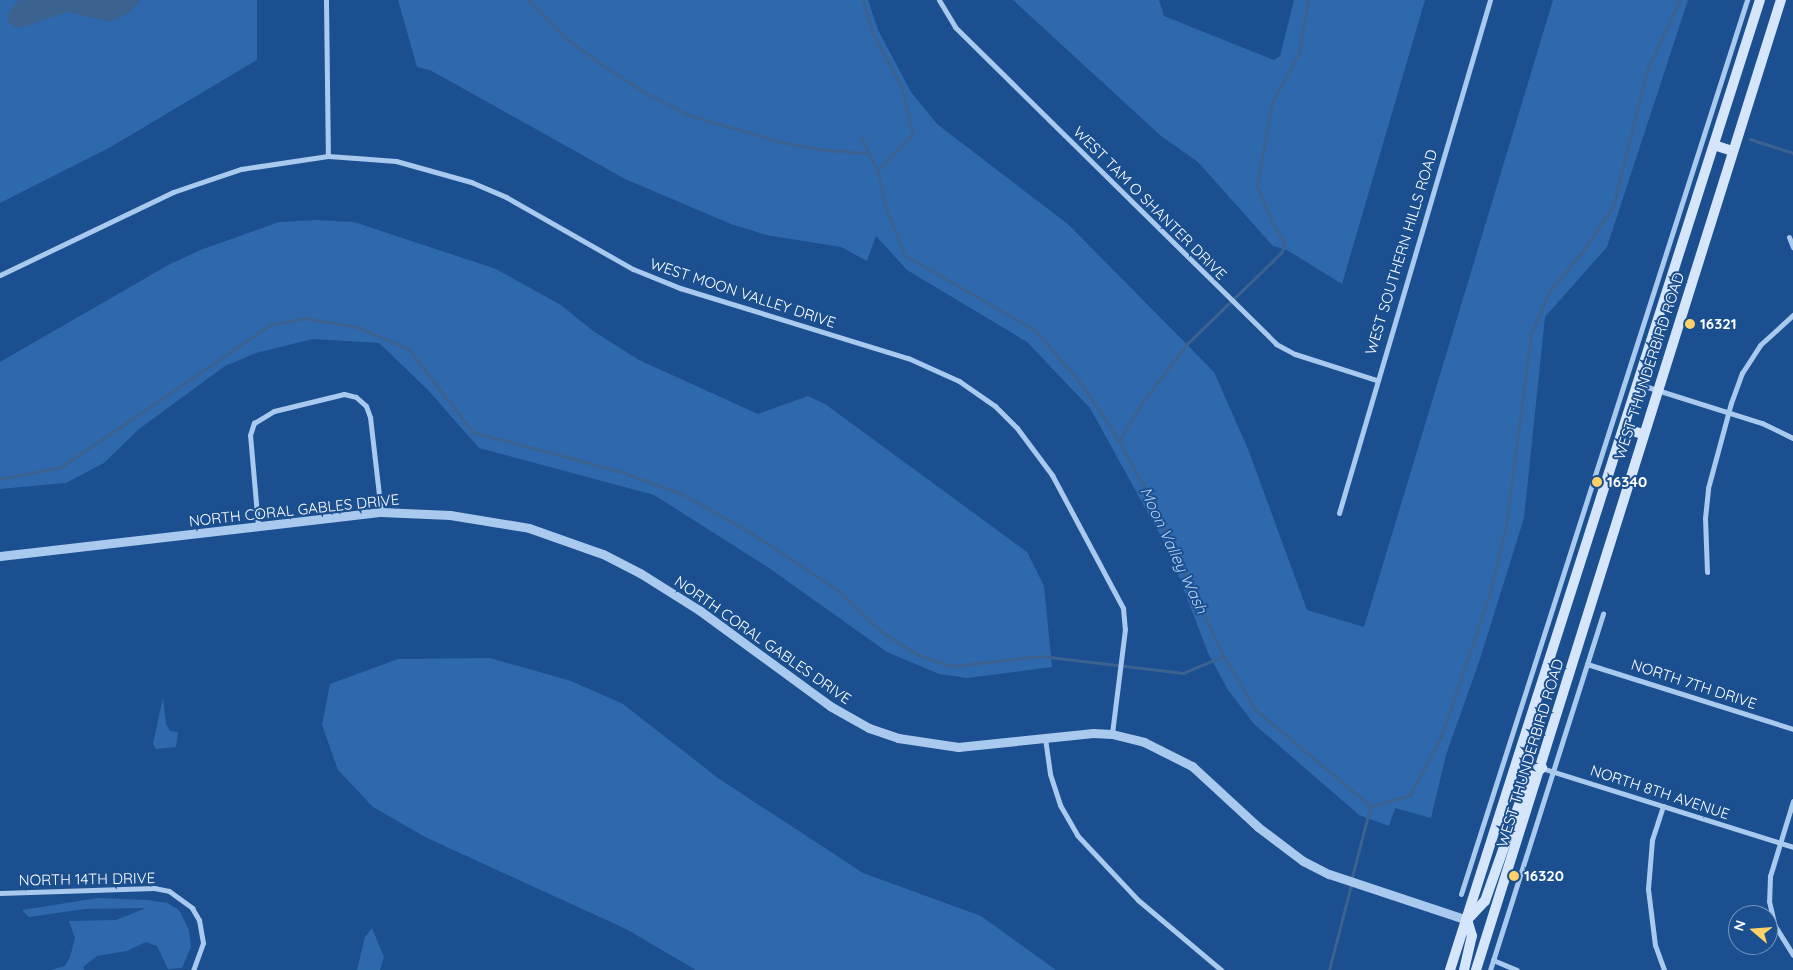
<!DOCTYPE html>
<style>
body{margin:0}
#map{position:relative;width:1793px;height:970px;overflow:hidden;background:#1b4f8f;font-family:Quicksand,sans-serif}
div>[style]{position:absolute}
.green>*{inset:0;background:#2e69ad}
.water>*{inset:0;background:#3c6290}
.stream>*{height:2.5px;margin:-1.25px;padding:0 1.25px;transform-origin:1.25px;border-radius:1.25px;background:#3c6290}
.minor>*{height:5px;margin:-2.5px;padding:0 2.5px;transform-origin:2.5px;border-radius:2.5px;background:#a9c9ee}
.tertiary>*{height:9px;margin:-4.5px;padding:0 4.5px;transform-origin:4.5px;border-radius:4.5px;background:#a9c9ee}
.secondary>*{height:10px;margin:-5px;padding:0 5px;transform-origin:5px;border-radius:5px;background:#d6e6fa}
.dots>*{width:14px;height:14px;translate:-50% -50%;box-sizing:border-box;border:2px solid #1b4f8f;border-radius:50%}
span{translate:-50% -50%;white-space:nowrap;text-align:center;line-height:1.15;-webkit-text-stroke:4px #1b4f8f;paint-order:stroke}
.street-label{font-size:15px;color:#fff}
.poi-label{font-size:15px;color:#fff;font-weight:700}
.left{translate:0 -50%;text-align:left}
.water-label{font-size:16px;color:#b5d3f5;font-style:italic}
.north{position:absolute;left:1728px;top:905px;width:50px;height:50px;box-sizing:border-box;background:#1b4f8f;border:1px solid #7695bc;border-radius:50%;rotate:288deg;font-size:14px;font-weight:700;line-height:20px;text-align:center;color:#fff}
.north::after{content:'';display:block;margin:auto;width:18px;height:22px;background:#ffd166;clip-path:polygon(50% 0,100% 100%,50% 72%,0 100%)}
</style>
<div id="map">
<div class="green">
<div style="clip-path:polygon(0 0,257px 0,257px 60px,109px 148px,0 203px)"></div>
<div style="clip-path:polygon(398px 0,868px 0,878px 30px,911px 92px,937px 124px,1069px 225px,1214px 372px,1248px 449px,1307px 610px,1364px 627px,1553px 0,1688px 0,1607px 247px,1545px 317px,1524px 518px,1480px 659px,1446px 755px,1431px 818px,1395px 808px,1389px 826px,1359px 815px,1254px 724px,1228px 690px,1208px 653px,1170px 553px,1090px 408px,1027px 342px,907px 270px,876px 236px,867px 261px,841px 247px,766px 235px,731px 224px,625px 179px,430px 70px,417px 67px)"></div>
<div style="clip-path:polygon(1013px 0,1159px 0,1164px 16px,1274px 60px,1280px 56px,1294px 0,1425px 0,1342px 284px,1287px 250px,1273px 246px,1198px 162px,1161px 136px)"></div>
<div style="clip-path:polygon(316px 220px,354px 222px,496px 269px,561px 305px,593px 331px,639px 360px,758px 414px,808px 396px,825px 404px,1027px 552px,1044px 586px,1052px 667px,967px 678px,939px 674px,887px 652px,769px 568px,654px 495px,479px 448px,428px 390px,379px 343px,313px 339px,256px 353px,225px 366px,139px 429px,104px 463px,66px 483px,0 489px,0 362px,170px 264px,203px 249px,279px 222px)"></div>
<div style="clip-path:polygon(490px 658px,571px 681px,623px 704px,718px 778px,863px 873px,981px 916px,1056px 970px,696px 970px,626px 929px,425px 837px,373px 807px,338px 770px,322px 725px,330px 684px,398px 659px)"></div>
<div style="clip-path:polygon(163px 697px,166px 724px,170px 731px,178px 732px,176px 747px,156px 749px,153px 744px)"></div>
<div style="clip-path:polygon(98px 898px,148px 900px,167px 903px,179px 910px,189px 930px,191px 947px,182px 968px,168px 969px,157px 946px,146px 942px,127px 951px,97px 956px,83px 967px,84px 970px,51px 970px,65px 966px,70px 957px,75px 938px,69px 921px,116px 920px,146px 908px,85px 909px,29px 917px,22px 910px)"></div>
<div style="clip-path:polygon(372px 928px,384px 957px,380px 970px,357px 970px,365px 937px)"></div>
</div>
<div class="water">
<div style="clip-path:polygon(19px 0,141px 0,130px 12px,110px 22px,67px 12px,24px 27px,14px 27px,8px 22px,8px 13px)"></div>
</div>
<div class="stream">
<div style="left:529px;top:0;width:52px;rotate:45.8deg"></div>
<div style="left:565px;top:37px;width:52px;rotate:36.4deg"></div>
<div style="left:607px;top:68px;width:46px;rotate:32.7deg"></div>
<div style="left:646px;top:93px;width:48px;rotate:27.1deg"></div>
<div style="left:689px;top:115px;width:96px;rotate:16.4deg"></div>
<div style="left:781px;top:142px;width:45px;rotate:10.3deg"></div>
<div style="left:825px;top:150px;width:44px;rotate:3.9deg"></div>
<div style="left:863px;top:0;width:34px;rotate:73deg"></div>
<div style="left:873px;top:33px;width:61px;rotate:61.8deg"></div>
<div style="left:902px;top:87px;width:48px;rotate:76.8deg"></div>
<div style="left:913px;top:134px;width:51px;rotate:133.4deg"></div>
<div style="left:862px;top:138px;width:37px;rotate:64deg"></div>
<div style="left:878px;top:171px;width:34px;rotate:78deg"></div>
<div style="left:885px;top:204px;width:55px;rotate:68.6deg"></div>
<div style="left:905px;top:255px;width:150px;rotate:30deg"></div>
<div style="left:1035px;top:330px;width:65px;rotate:48.7deg"></div>
<div style="left:1078px;top:379px;width:58px;rotate:55.5deg"></div>
<div style="left:1111px;top:427px;width:65px;rotate:60.7deg"></div>
<div style="left:1143px;top:484px;width:190px;rotate:64.8deg"></div>
<div style="left:1224px;top:656px;width:63px;rotate:59.3deg"></div>
<div style="left:1256px;top:710px;width:150px;rotate:39.9deg"></div>
<div style="left:1371px;top:806px;width:75px;rotate:104.6deg"></div>
<div style="left:1750px;top:139px;width:45px;rotate:18deg"></div>
<div style="left:1119px;top:441px;width:44px;rotate:-58.8deg"></div>
<div style="left:1142px;top:403px;width:74px;rotate:-52.7deg"></div>
<div style="left:1187px;top:344px;width:131px;rotate:-44.1deg"></div>
<div style="left:1281px;top:253px;width:10px;rotate:-66deg"></div>
<div style="left:1285px;top:244px;width:25px;rotate:-122deg"></div>
<div style="left:1272px;top:223px;width:40px;rotate:-112deg"></div>
<div style="left:1257px;top:186px;width:84px;rotate:-79.8deg"></div>
<div style="left:1272px;top:103px;width:57px;rotate:-61.6deg"></div>
<div style="left:1299px;top:53px;width:54px;rotate:-80.4deg"></div>
<div style="left:0;top:479px;width:62px;rotate:-11.1deg"></div>
<div style="left:61px;top:467px;width:253px;rotate:-34.2deg"></div>
<div style="left:270px;top:325px;width:36px;rotate:-11deg"></div>
<div style="left:305px;top:318px;width:53px;rotate:9.8deg"></div>
<div style="left:357px;top:327px;width:56px;rotate:22.9deg"></div>
<div style="left:409px;top:349px;width:105px;rotate:52.4deg"></div>
<div style="left:473px;top:432px;width:148px;rotate:14.9deg"></div>
<div style="left:616px;top:470px;width:71px;rotate:19.7deg"></div>
<div style="left:683px;top:494px;width:81px;rotate:29.7deg"></div>
<div style="left:753px;top:534px;width:98px;rotate:33.4deg"></div>
<div style="left:835px;top:588px;width:68px;rotate:42.6deg"></div>
<div style="left:885px;top:634px;width:39px;rotate:32deg"></div>
<div style="left:918px;top:655px;width:36px;rotate:18deg"></div>
<div style="left:952px;top:666px;width:90px;rotate:-6.4deg"></div>
<div style="left:1041px;top:656px;width:143px;rotate:6.8deg"></div>
<div style="left:1183px;top:673px;width:44px;rotate:-22.5deg"></div>
<div style="left:1372px;top:806px;width:40px;rotate:-16deg"></div>
<div style="left:1410px;top:795px;width:66px;rotate:-61.9deg"></div>
<div style="left:1441px;top:737px;width:149px;rotate:-71.2deg"></div>
<div style="left:1489px;top:596px;width:73px;rotate:-76.5deg"></div>
<div style="left:1506px;top:525px;width:193px;rotate:-82.5deg"></div>
<div style="left:1531px;top:334px;width:46px;rotate:-66.8deg"></div>
<div style="left:1549px;top:292px;width:53px;rotate:-50.3deg"></div>
<div style="left:1583px;top:251px;width:54px;rotate:-56.3deg"></div>
<div style="left:1613px;top:206px;width:142px;rotate:-75.8deg"></div>
<div style="left:1648px;top:68px;width:75px;rotate:-64.8deg"></div>
<div style="left:1329px;top:970px;width:88px;rotate:-75.5deg"></div>
</div>
<div class="minor">
<div style="left:326px;top:0;width:156px;rotate:89.3deg"></div>
<div style="left:939px;top:0;width:31px;rotate:59deg"></div>
<div style="left:955px;top:27px;width:451px;rotate:44.6deg"></div>
<div style="left:1276px;top:344px;width:21px;rotate:28deg"></div>
<div style="left:1295px;top:354px;width:85px;rotate:17.8deg"></div>
<div style="left:1789px;top:237px;width:11px;rotate:68deg"></div>
<div style="left:0;top:275px;width:192px;rotate:-25.6deg"></div>
<div style="left:173px;top:192px;width:72px;rotate:-18.7deg"></div>
<div style="left:241px;top:169px;width:88px;rotate:-8.5deg"></div>
<div style="left:328px;top:156px;width:28px;rotate:4deg"></div>
<div style="left:356px;top:158px;width:40px;rotate:4.3deg"></div>
<div style="left:396px;top:161px;width:78px;rotate:15.6deg"></div>
<div style="left:471px;top:182px;width:38px;rotate:23deg"></div>
<div style="left:506px;top:197px;width:146px;rotate:29.6deg"></div>
<div style="left:633px;top:269px;width:51px;rotate:22deg"></div>
<div style="left:680px;top:288px;width:239px;rotate:17.1deg"></div>
<div style="left:908px;top:358px;width:56px;rotate:24.3deg"></div>
<div style="left:959px;top:381px;width:44px;rotate:34.8deg"></div>
<div style="left:995px;top:406px;width:31px;rotate:45deg"></div>
<div style="left:1017px;top:428px;width:59px;rotate:53.3deg"></div>
<div style="left:1052px;top:475px;width:151px;rotate:61.9deg"></div>
<div style="left:1123px;top:608px;width:21px;rotate:85deg"></div>
<div style="left:1125px;top:629px;width:106px;rotate:97.1deg"></div>
<div style="left:1638px;top:384px;width:130px;rotate:17.5deg"></div>
<div style="left:1762px;top:423px;width:34px;rotate:26deg"></div>
<div style="left:1339px;top:513px;width:535px;rotate:-73.6deg"></div>
<div style="left:258px;top:526px;width:91px;rotate:-95deg"></div>
<div style="left:250px;top:435px;width:13px;rotate:-72deg"></div>
<div style="left:254px;top:423px;width:23px;rotate:-31deg"></div>
<div style="left:274px;top:411px;width:72px;rotate:-13.7deg"></div>
<div style="left:344px;top:394px;width:12px;rotate:14deg"></div>
<div style="left:356px;top:397px;width:13px;rotate:42deg"></div>
<div style="left:366px;top:406px;width:12px;rotate:70deg"></div>
<div style="left:370px;top:417px;width:96px;rotate:83.4deg"></div>
<div style="left:1707px;top:572px;width:54px;rotate:-92.1deg"></div>
<div style="left:1705px;top:518px;width:30px;rotate:-84deg"></div>
<div style="left:1708px;top:488px;width:88px;rotate:-74.9deg"></div>
<div style="left:1731px;top:403px;width:32px;rotate:-70deg"></div>
<div style="left:1742px;top:373px;width:33px;rotate:-57deg"></div>
<div style="left:1760px;top:345px;width:45px;rotate:-42.3deg"></div>
<div style="left:1587px;top:664px;width:216px;rotate:17.5deg"></div>
<div style="left:1045px;top:738px;width:36px;rotate:82deg"></div>
<div style="left:1050px;top:774px;width:33px;rotate:72deg"></div>
<div style="left:1060px;top:805px;width:34px;rotate:60deg"></div>
<div style="left:1077px;top:835px;width:89px;rotate:46.8deg"></div>
<div style="left:1138px;top:900px;width:109px;rotate:40.1deg"></div>
<div style="left:1519px;top:761px;width:287px;rotate:17.4deg"></div>
<div style="left:1793px;top:801px;width:78px;rotate:107deg"></div>
<div style="left:1770px;top:876px;width:25px;rotate:92deg"></div>
<div style="left:1769px;top:901px;width:26px;rotate:77deg"></div>
<div style="left:1775px;top:926px;width:34px;rotate:58deg"></div>
<div style="left:1663px;top:806px;width:36px;rotate:108deg"></div>
<div style="left:1652px;top:840px;width:49px;rotate:94.7deg"></div>
<div style="left:1648px;top:889px;width:56px;rotate:82.9deg"></div>
<div style="left:1655px;top:945px;width:27px;rotate:70deg"></div>
<div style="left:0;top:893px;width:154px;rotate:-1.9deg"></div>
<div style="left:154px;top:888px;width:15px;rotate:11deg"></div>
<div style="left:169px;top:891px;width:29px;rotate:36deg"></div>
<div style="left:192px;top:908px;width:14px;rotate:60deg"></div>
<div style="left:199px;top:920px;width:23px;rotate:80deg"></div>
<div style="left:203px;top:943px;width:29px;rotate:110deg"></div>
<div style="left:1461px;top:894px;width:939px;rotate:-72.26deg"></div>
<div style="left:1493px;top:960px;width:26px;rotate:23deg"></div>
<div style="left:1490px;top:970px;width:374px;rotate:-72.4deg"></div>
</div>
<div class="tertiary">
<div style="left:0;top:556px;width:384px;rotate:-6.6deg"></div>
<div style="left:381px;top:512px;width:69px;rotate:2.5deg"></div>
<div style="left:450px;top:515px;width:80px;rotate:9.3deg"></div>
<div style="left:529px;top:528px;width:78px;rotate:19.4deg"></div>
<div style="left:603px;top:554px;width:42px;rotate:27.2deg"></div>
<div style="left:640px;top:573px;width:70px;rotate:32.1deg"></div>
<div style="left:699px;top:610px;width:162px;rotate:36.2deg"></div>
<div style="left:830px;top:706px;width:45px;rotate:29.4deg"></div>
<div style="left:869px;top:728px;width:31px;rotate:19deg"></div>
<div style="left:898px;top:738px;width:61px;rotate:8.5deg"></div>
<div style="left:958px;top:747px;width:136px;rotate:-5.9deg"></div>
<div style="left:1093px;top:733px;width:19px;rotate:3deg"></div>
<div style="left:1112px;top:734px;width:33px;rotate:14deg"></div>
<div style="left:1144px;top:742px;width:54px;rotate:26.6deg"></div>
<div style="left:1192px;top:766px;width:90px;rotate:42.7deg"></div>
<div style="left:1258px;top:827px;width:56px;rotate:37.1deg"></div>
<div style="left:1303px;top:861px;width:29px;rotate:27deg"></div>
<div style="left:1329px;top:874px;width:145px;rotate:18.4deg"></div>
</div>
<div class="secondary">
<div style="left:1714px;top:145px;width:20px;rotate:18deg"></div>
<div style="left:1624px;top:428px;width:20px;rotate:18deg"></div>
<div style="left:1450px;top:970px;width:1018px;rotate:-72.28deg"></div>
<div style="left:1464px;top:970px;width:35px;rotate:-77deg"></div>
<div style="left:1472px;top:936px;width:17px;rotate:-107deg"></div>
<div style="left:1467px;top:920px;width:26px;rotate:-47deg"></div>
<div style="left:1485px;top:901px;width:129px;rotate:-70.6deg"></div>
<div style="left:1528px;top:779px;width:18px;rotate:-38deg"></div>
<div style="left:1476px;top:970px;width:1017px;rotate:-72.55deg"></div>
</div>
<div class="dots">
<div style="left:1690px;top:324px;background:#ffd166"></div>
<div style="left:1597px;top:482px;background:#ffd166"></div>
<div style="left:1514px;top:876px;background:#ffd166"></div>
</div>
<div class="street-label">
<span style="left:1150px;top:203px;rotate:45deg">WEST TAM O SHANTER DRIVE</span>
<span style="left:1401px;top:252px;rotate:-73deg">WEST SOUTHERN HILLS ROAD</span>
<span style="left:743px;top:293px;rotate:18deg">WEST MOON VALLEY DRIVE</span>
<span style="left:1649px;top:366px;rotate:-72deg">WEST THUNDERBIRD ROAD</span>
<span style="left:294px;top:510px;rotate:-6deg">NORTH CORAL GABLES DRIVE</span>
<span style="left:763px;top:640px;rotate:35deg">NORTH CORAL GABLES DRIVE</span>
<span style="left:1694px;top:684px;rotate:18deg">NORTH 7TH DRIVE</span>
<span style="left:1530px;top:753px;rotate:-73deg">WEST THUNDERBIRD ROAD</span>
<span style="left:1660px;top:792px;rotate:18deg">NORTH 8TH AVENUE</span>
<span style="left:87px;top:879px;rotate:-1deg">NORTH 14TH DRIVE</span>
</div>
<div class="poi-label">
<span class="left" style="left:1700px;top:324px">16321</span>
<span class="left" style="left:1607px;top:482px">16340</span>
<span class="left" style="left:1524px;top:876px">16320</span>
</div>
<div class="water-label">
<span style="left:1174px;top:550px;rotate:65deg">Moon Valley Wash</span>
</div>
<div class="north">N</div>
</div>
